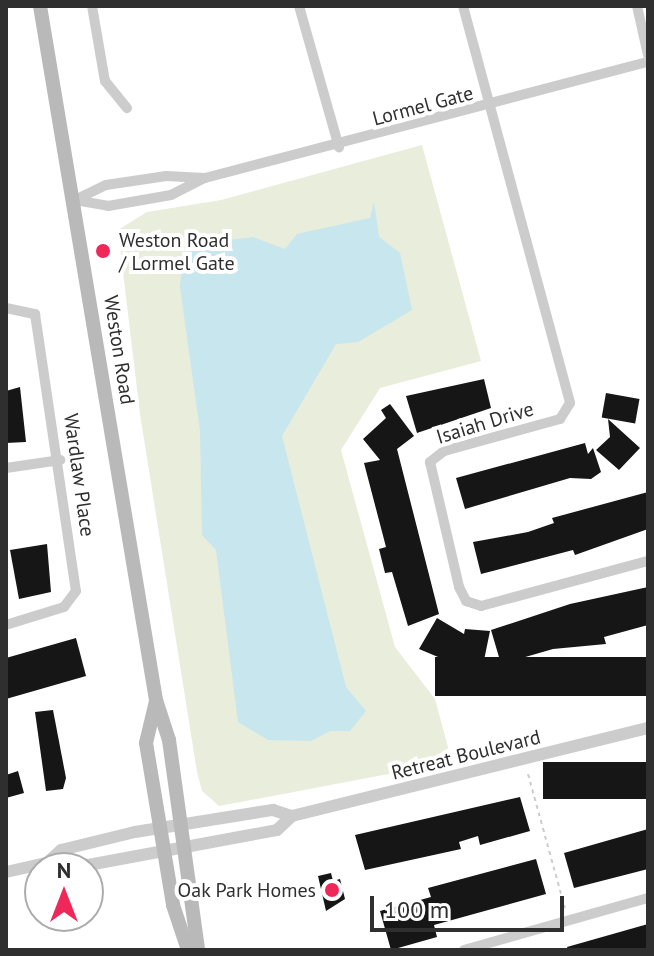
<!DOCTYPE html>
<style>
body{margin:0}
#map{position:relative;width:654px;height:956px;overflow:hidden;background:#fff;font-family:"PT Sans",sans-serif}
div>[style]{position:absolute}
.green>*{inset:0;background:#e8eddc}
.water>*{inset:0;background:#c7e6ee}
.building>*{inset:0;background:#161616;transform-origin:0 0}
.path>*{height:2px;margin-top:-1px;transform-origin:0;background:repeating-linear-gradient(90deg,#ccc 0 4px,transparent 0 8px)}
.minor>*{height:10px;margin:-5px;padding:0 5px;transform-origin:5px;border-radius:5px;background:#ccc}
.tertiary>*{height:12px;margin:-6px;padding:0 6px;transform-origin:6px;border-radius:6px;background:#ccc}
.secondary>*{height:14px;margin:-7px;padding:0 7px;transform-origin:7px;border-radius:7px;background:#b9b9b9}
.dots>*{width:22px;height:22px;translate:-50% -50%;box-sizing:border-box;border:4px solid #fff;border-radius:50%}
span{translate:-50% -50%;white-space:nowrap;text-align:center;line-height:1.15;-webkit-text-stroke:8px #fff;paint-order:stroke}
.street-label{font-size:20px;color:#2f2f2f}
.poi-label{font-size:20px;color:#2f2f2f}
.left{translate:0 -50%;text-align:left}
.right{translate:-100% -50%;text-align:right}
.frame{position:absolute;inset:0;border:8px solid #2f2f2f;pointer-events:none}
.north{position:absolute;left:24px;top:852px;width:80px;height:80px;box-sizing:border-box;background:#fff;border:2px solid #acacac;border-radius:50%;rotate:0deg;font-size:22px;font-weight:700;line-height:32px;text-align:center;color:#2f2f2f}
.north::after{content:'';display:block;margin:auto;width:28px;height:36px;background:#ef285a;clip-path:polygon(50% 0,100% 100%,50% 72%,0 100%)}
.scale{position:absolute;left:370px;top:896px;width:194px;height:36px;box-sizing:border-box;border:4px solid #2f2f2f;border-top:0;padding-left:10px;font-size:24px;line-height:28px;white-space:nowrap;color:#2f2f2f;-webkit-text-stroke:6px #fff;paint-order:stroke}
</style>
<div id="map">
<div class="green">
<div style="clip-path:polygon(422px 145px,481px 361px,380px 388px,341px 450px,395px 647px,435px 699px,452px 762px,219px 806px,202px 791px,197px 772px,140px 414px,118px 230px,147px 212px,221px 200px)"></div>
</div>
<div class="water">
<div style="clip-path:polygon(374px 202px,379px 237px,400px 253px,412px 310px,358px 342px,336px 344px,282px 436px,346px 687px,366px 711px,350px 731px,330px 731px,311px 741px,268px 740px,238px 722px,216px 550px,202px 535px,200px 431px,180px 287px,183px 258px,198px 244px,253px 237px,285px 249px,297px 234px,370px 218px)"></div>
</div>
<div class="building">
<div style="clip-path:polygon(484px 379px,491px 408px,417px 433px,406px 396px)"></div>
<div style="clip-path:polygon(20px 387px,26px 442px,6px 443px,6px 391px)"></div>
<div style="left:606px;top:393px;width:34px;height:25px;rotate:10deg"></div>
<div style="clip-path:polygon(390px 404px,414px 436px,397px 449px,439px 614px,408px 626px,392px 572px,385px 573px,379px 549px,386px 547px,364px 463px,380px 460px,363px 439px,386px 418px,381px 410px)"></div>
<div style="clip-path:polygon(608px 419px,640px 448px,619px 470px,596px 450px,610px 437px)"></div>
<div style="clip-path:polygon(585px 443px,588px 454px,593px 448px,601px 472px,591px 479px,570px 478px,465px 509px,456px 478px)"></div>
<div style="clip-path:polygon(648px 492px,648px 529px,575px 555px,573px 550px,481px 574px,473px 542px,528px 532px,554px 523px,552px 518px)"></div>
<div style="clip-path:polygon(47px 544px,51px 592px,19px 599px,10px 550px)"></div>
<div style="clip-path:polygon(648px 587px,648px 625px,604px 637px,606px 644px,553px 649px,501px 664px,491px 630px,570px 604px)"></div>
<div style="clip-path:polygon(437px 618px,464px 634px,465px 629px,490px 631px,481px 675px,419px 649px)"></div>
<div style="clip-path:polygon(76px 638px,86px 676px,6px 699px,6px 658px)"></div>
<div style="left:648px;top:657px;width:39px;height:213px;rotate:90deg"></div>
<div style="clip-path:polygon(53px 710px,66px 778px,63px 789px,46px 791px,35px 712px)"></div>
<div style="left:648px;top:762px;width:37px;height:105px;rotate:90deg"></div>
<div style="clip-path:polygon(18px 771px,24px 793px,6px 798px,6px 775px)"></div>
<div style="clip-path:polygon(520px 797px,530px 831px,480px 845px,478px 836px,459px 842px,461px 849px,365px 870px,355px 835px)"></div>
<div style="clip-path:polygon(648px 829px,648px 869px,574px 888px,564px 853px)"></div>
<div style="clip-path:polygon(536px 859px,546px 894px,434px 925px,437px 937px,391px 950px,380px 911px,431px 897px,428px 888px)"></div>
<div style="clip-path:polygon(331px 873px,333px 881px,340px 879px,345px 899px,326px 911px,318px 876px)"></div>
<div style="clip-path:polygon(648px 924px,648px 950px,568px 950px,567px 947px)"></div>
</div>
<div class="path">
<div style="left:528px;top:774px;width:139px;rotate:74.6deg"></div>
</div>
<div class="minor">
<div style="left:92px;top:6px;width:76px;rotate:80.2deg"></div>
<div style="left:105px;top:81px;width:35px;rotate:51deg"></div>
<div style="left:299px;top:6px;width:147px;rotate:74.2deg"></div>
<div style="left:463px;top:6px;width:411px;rotate:74.9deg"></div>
<div style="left:570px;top:403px;width:19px;rotate:122deg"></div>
<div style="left:560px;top:419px;width:120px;rotate:164.6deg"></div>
<div style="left:444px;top:451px;width:18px;rotate:142deg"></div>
<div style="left:430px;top:462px;width:128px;rotate:76.9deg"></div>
<div style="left:459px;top:587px;width:16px;rotate:63deg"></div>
<div style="left:466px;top:601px;width:16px;rotate:18deg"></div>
<div style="left:481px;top:606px;width:173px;rotate:-15.1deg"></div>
<div style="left:637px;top:6px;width:50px;rotate:77.3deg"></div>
<div style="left:77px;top:199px;width:32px;rotate:-26deg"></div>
<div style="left:106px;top:185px;width:61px;rotate:-8.5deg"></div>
<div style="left:166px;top:176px;width:39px;rotate:3deg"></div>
<div style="left:75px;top:200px;width:34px;rotate:10deg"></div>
<div style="left:108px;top:206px;width:64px;rotate:-9.9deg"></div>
<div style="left:171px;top:195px;width:38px;rotate:-27deg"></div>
<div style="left:205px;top:178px;width:458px;rotate:-14.7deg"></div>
<div style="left:6px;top:308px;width:30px;rotate:12deg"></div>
<div style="left:35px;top:314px;width:280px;rotate:81.6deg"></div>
<div style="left:76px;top:591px;width:20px;rotate:127deg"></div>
<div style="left:64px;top:607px;width:61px;rotate:162.8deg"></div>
<div style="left:6px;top:468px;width:55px;rotate:-8.4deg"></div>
<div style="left:464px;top:950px;width:191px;rotate:-15.8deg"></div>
</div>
<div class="tertiary">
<div style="left:72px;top:868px;width:208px;rotate:-10.5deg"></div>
<div style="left:277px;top:830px;width:21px;rotate:-43deg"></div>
<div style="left:6px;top:872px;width:42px;rotate:-12.4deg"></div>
<div style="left:47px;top:863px;width:19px;rotate:-43deg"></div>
<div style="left:61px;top:850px;width:76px;rotate:-13.7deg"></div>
<div style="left:135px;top:832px;width:140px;rotate:-9.1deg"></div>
<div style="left:273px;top:810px;width:20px;rotate:18deg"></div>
<div style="left:292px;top:816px;width:367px;rotate:-13.9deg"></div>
</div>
<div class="secondary">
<div style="left:40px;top:6px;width:704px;rotate:80.51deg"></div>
<div style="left:156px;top:700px;width:42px;rotate:72deg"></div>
<div style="left:169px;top:740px;width:212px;rotate:82.1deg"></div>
<div style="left:156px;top:701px;width:43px;rotate:103.4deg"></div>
<div style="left:146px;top:743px;width:164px;rotate:80.5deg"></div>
<div style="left:173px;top:905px;width:47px;rotate:71.6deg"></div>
</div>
<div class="dots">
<div style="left:103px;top:251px;background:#ef285a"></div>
<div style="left:332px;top:890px;background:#ef285a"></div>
</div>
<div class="street-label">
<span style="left:423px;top:106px;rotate:-15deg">Lormel Gate</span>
<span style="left:119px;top:350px;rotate:81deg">Weston Road</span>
<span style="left:485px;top:423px;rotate:-17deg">Isaiah Drive</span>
<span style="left:79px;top:475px;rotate:82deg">Wardlaw Place</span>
<span style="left:466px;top:755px;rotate:-14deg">Retreat Boulevard</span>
</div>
<div class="poi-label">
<span class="left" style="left:119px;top:252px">Weston Road<br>/ Lormel Gate</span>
<span class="right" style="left:316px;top:890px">Oak Park Homes</span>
</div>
<div class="frame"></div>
<div class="north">N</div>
<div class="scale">100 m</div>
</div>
